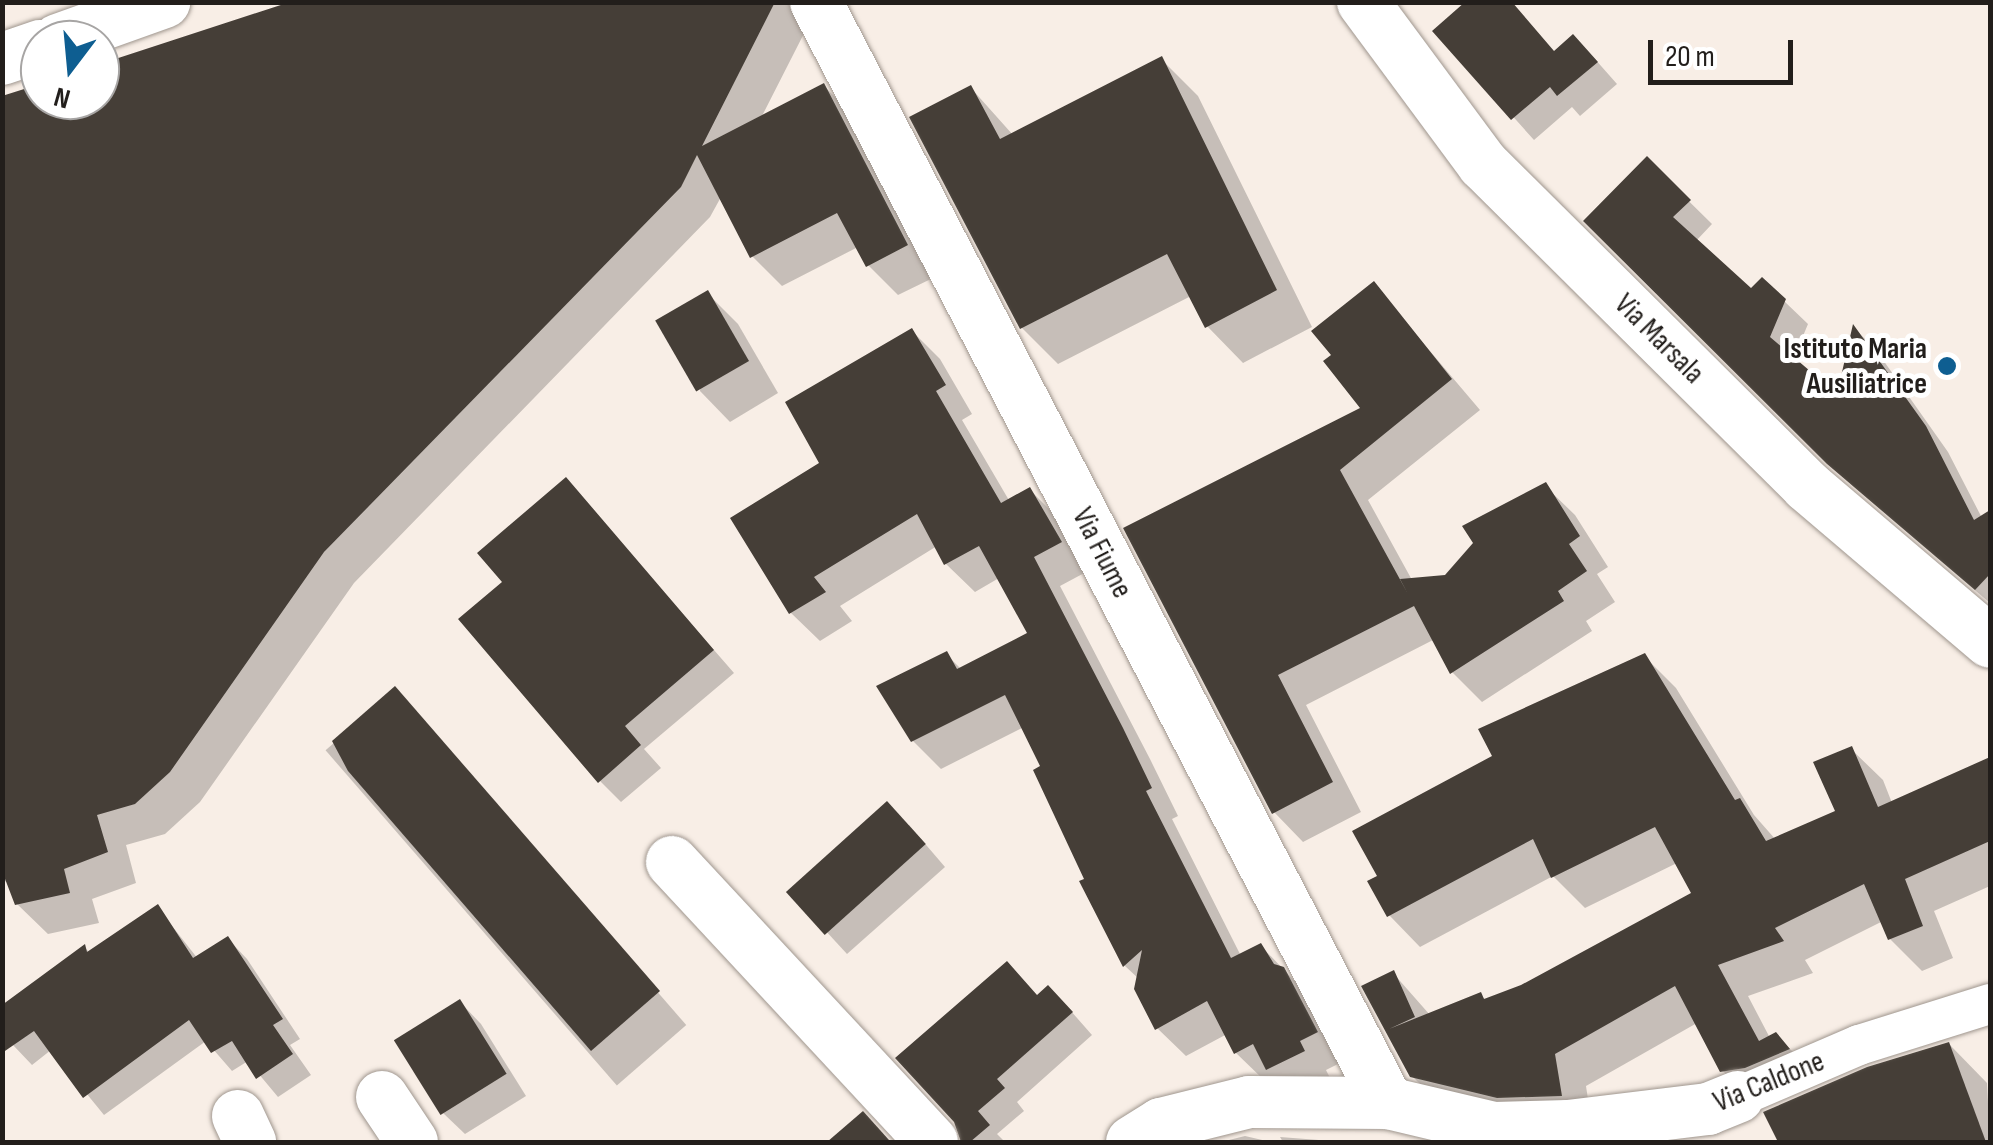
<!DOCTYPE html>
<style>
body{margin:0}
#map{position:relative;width:1993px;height:1145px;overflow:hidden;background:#f8eee6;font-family:"Sofia Sans Condensed",sans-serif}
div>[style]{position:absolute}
.shadow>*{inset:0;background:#0003;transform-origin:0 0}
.building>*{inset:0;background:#453e37;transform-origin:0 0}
.roads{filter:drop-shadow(0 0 2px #9f968e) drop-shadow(0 0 2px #9f968e)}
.pedestrian>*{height:40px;margin:-20px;padding:0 20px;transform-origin:20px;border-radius:20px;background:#fff}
.minor>*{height:52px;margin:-26px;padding:0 26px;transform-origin:26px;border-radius:26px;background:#fff}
.dots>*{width:28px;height:28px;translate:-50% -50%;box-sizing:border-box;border:5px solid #fff;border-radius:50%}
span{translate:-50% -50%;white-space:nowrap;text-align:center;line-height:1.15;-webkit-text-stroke:10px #fff;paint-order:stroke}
.street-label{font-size:30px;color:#221e1b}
.poi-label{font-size:30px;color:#221e1b;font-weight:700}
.right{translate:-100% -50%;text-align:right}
.frame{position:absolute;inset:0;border:5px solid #221e1b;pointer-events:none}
.north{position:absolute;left:20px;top:20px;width:100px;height:100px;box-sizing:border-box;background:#fff;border:2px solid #a7a5a4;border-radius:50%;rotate:196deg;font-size:28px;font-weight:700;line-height:40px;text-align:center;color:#221e1b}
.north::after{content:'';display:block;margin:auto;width:35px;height:45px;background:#0e5e91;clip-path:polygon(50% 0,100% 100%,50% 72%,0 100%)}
.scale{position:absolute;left:1648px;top:40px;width:145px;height:45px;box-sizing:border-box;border:5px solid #221e1b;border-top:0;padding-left:12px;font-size:30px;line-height:35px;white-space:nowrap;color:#221e1b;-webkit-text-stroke:8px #fff;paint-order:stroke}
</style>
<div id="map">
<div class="shadow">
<div style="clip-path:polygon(299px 2px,820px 2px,761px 118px,824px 86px,854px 116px,937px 276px,898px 295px,868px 265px,858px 247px,782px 286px,752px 256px,721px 197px,710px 217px,354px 583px,200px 802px,165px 834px,126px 845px,136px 883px,92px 899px,99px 923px,48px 934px,17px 904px,9px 881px,2px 882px,2px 99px,40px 86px,40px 100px,100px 100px,100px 67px)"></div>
<div style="clip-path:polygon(1436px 31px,1594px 58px,1617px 84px,1580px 116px,1572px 107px,1534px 140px)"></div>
<div style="clip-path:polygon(1161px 59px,1198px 96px,1312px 327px,1243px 363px,1207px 326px,1191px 296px,1058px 364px,1022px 328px,971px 88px,1013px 135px)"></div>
<div style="clip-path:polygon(1647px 160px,1712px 224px,1696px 241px,1751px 292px,1784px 301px,1808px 324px,1793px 360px,1839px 398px,1855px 329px,1876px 350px,1948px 452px,1982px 518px,1990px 513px,1990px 603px,1854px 487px,1586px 221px)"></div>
<div style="clip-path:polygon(1373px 284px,1480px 410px,1368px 500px,1412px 580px,1446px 577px,1545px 486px,1575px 515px,1608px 567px,1597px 574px,1615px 602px,1586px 621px,1592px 631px,1482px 702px,1452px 672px,1435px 639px,1306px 705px,1361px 812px,1303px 842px,1274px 812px,1126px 529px,1364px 408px,1334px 355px)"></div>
<div style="clip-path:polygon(707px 293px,738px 324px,778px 393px,730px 422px,700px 391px)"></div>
<div style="clip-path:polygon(912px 331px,940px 359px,972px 414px,962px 420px,1010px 502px,1030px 490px,1058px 518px,1088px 571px,1060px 586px,1150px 759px,1178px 816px,1172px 819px,1241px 956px,1261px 946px,1311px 998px,1344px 1061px,1326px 1070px,1331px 1080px,1296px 1097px,1275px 1076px,1265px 1081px,1236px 1053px,1227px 1034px,1186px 1056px,1157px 1028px,1139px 979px,1125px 966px,1082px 883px,1088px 880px,1024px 727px,941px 769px,913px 741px,946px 654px,962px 670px,1031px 634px,999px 578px,975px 592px,946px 564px,937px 546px,840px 606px,852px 621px,820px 641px,791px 613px,733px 519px,822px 463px)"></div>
<div style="clip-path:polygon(566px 480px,734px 673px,644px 749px,661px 768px,621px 802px,600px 781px,505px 582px)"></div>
<div style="clip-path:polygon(1644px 656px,1676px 688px,1754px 815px,1776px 840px,1838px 812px,1851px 749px,1883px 780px,1892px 803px,1990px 759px,1990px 886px,1934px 911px,1953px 958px,1922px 971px,1890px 939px,1883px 921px,1805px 960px,1813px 973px,1748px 996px,1770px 1038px,1776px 1035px,1808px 1067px,1754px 1102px,1722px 1070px,1697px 1023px,1586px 1086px,1592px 1126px,1444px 1108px,1412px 1076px,1365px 987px,1393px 973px,1430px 1015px,1480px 995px,1486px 1000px,1522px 987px,1694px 894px,1677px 863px,1585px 908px,1553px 876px,1420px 947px,1389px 915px,1496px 757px)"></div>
<div style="left:395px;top:690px;width:444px;height:92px;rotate:49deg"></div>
<div style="clip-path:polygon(909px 825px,945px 867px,847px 954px,789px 891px)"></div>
<div style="clip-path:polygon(158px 908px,198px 959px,228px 939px,247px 959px,300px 1039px,290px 1045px,311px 1075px,278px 1097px,248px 1061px,232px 1071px,206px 1041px,104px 1115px,51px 1050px,32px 1065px,13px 1045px,85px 948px,90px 953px)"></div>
<div style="clip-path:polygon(1038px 997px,1070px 1010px,1092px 1035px,1017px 1102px,1024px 1111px,997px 1134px,1005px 1142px,962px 1142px,956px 1120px)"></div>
<div style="clip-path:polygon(460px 1002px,481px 1024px,526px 1096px,465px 1134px,443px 1113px,398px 1041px)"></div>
<div style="clip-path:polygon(1949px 1044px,1987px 1083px,1990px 1142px,1780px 1142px,1767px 1113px)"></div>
<div style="clip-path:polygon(862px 1115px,890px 1142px,831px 1142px)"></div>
<div style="clip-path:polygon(1245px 1136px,1271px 1142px,1221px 1142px)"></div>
<div style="clip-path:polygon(1280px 1137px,1345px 1142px,1283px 1142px)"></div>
</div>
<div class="building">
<div style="clip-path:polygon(290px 2px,775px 2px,702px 146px,824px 83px,908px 245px,866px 267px,837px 213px,750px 258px,697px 155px,681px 187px,324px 552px,170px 772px,135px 804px,97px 815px,108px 852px,64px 869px,70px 893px,15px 905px,2px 871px,2px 96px,40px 84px,40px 100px,100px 100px,100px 64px)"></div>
<div style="clip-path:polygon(1465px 2px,1512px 2px,1554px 51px,1573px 34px,1598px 62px,1557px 96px,1550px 87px,1511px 120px,1432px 31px)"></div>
<div style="clip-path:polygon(1162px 56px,1277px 290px,1205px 328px,1167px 254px,1020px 329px,909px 117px,971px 85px,1000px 139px)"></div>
<div style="clip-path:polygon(1647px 156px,1691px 200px,1673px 217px,1751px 288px,1762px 277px,1786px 299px,1770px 337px,1837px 394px,1853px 324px,1926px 426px,1974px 520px,1990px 510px,1990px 574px,1975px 590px,1827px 464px,1583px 221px)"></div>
<div style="clip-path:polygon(1374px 281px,1452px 379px,1340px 470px,1408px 594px,1400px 579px,1445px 575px,1473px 543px,1462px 526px,1546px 482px,1580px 536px,1569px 544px,1587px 571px,1558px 591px,1564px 601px,1450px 674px,1414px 606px,1278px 675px,1333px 782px,1272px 814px,1123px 528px,1360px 408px,1323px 361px,1331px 355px,1311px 331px)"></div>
<div style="left:708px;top:290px;width:82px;height:61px;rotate:60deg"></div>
<div style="clip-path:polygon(912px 328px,946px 385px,936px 391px,1001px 503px,1030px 487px,1062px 542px,1034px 557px,1123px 728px,1152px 788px,1146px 791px,1231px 958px,1261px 943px,1274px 964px,1284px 967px,1318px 1032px,1300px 1041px,1305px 1051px,1266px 1070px,1253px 1044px,1234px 1054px,1207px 1001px,1155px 1030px,1134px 989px,1142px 950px,1123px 967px,1079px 881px,1084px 879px,1033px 770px,1040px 766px,1005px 695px,911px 742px,876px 686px,947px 651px,957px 669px,1027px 633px,979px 546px,944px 565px,917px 514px,814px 577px,826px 592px,789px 614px,730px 518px,819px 463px,785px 402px)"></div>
<div style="clip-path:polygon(566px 477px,714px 650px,625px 726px,641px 745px,598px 783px,458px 619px,502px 582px,477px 553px)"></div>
<div style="clip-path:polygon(1645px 653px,1735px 800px,1740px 798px,1766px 841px,1835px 811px,1813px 762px,1852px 746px,1878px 807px,1990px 757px,1990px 841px,1905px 879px,1923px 926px,1888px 940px,1864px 884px,1775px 928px,1784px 941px,1718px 965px,1759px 1041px,1776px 1032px,1790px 1049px,1745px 1068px,1720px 1072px,1675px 986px,1555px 1054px,1562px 1096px,1497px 1098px,1410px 1077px,1361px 986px,1394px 970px,1415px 1017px,1389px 1029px,1481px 992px,1484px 999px,1521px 985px,1691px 893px,1655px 827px,1551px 878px,1533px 839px,1387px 917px,1367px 881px,1377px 876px,1352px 831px,1492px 756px,1478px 729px)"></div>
<div style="clip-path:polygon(395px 686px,660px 991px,591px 1051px,348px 771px,332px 741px)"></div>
<div style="left:887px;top:801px;width:58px;height:136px;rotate:48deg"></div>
<div style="clip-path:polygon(158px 904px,193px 958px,228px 936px,283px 1019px,273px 1025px,293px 1054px,256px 1079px,232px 1041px,211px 1053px,189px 1020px,83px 1098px,34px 1031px,2px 1053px,2px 1005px,85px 944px,87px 952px)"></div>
<div style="clip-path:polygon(1007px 961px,1037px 995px,1048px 985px,1073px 1012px,997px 1079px,1005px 1088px,978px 1111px,990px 1125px,970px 1142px,961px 1142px,954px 1122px,895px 1058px)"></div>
<div style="left:460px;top:999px;width:88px;height:78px;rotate:58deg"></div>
<div style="clip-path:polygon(1949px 1042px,1986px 1142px,1778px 1142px,1763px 1112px,1867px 1067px)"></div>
<div style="clip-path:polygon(863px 1111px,889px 1140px,827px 1142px)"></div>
</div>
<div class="roads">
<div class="pedestrian">
<div style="left:1738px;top:1097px;width:132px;rotate:-23.3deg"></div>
<div style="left:1859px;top:1045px;width:137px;rotate:-17.4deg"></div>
</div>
<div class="minor">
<div style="left:816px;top:2px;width:1241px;rotate:62.55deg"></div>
<div style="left:1363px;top:2px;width:202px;rotate:53.5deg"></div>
<div style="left:1483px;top:164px;width:457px;rotate:44.8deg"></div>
<div style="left:1807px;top:486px;width:240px;rotate:40.4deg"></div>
<div style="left:58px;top:40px;width:113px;rotate:-19.7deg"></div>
<div style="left:2px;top:59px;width:40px;rotate:-18.9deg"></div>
<div style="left:672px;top:862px;width:382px;rotate:47.1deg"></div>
<div style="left:382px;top:1097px;width:54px;rotate:56.3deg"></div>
<div style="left:238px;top:1116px;width:29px;rotate:65deg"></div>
<div style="left:1132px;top:1142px;width:34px;rotate:-32deg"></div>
<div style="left:1161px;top:1124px;width:91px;rotate:-14deg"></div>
<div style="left:1249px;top:1102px;width:139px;rotate:0.4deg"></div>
<div style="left:1388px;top:1103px;width:109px;rotate:13.3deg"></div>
<div style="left:1494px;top:1128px;width:74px;rotate:-1.5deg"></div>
<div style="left:1568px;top:1126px;width:141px;rotate:-6.9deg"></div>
<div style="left:1708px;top:1109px;width:32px;rotate:-22deg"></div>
</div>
</div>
<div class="dots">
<div style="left:1947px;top:366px;background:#0e5e91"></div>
</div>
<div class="street-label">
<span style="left:1659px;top:339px;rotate:45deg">Via Marsala</span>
<span style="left:1102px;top:553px;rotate:63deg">Via Fiume</span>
<span style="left:1769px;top:1082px;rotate:-22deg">Via Caldone</span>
</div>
<div class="poi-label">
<span class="right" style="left:1927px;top:366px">Istituto Maria<br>Ausiliatrice</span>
</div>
<div class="frame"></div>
<div class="north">N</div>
<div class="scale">20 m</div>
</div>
